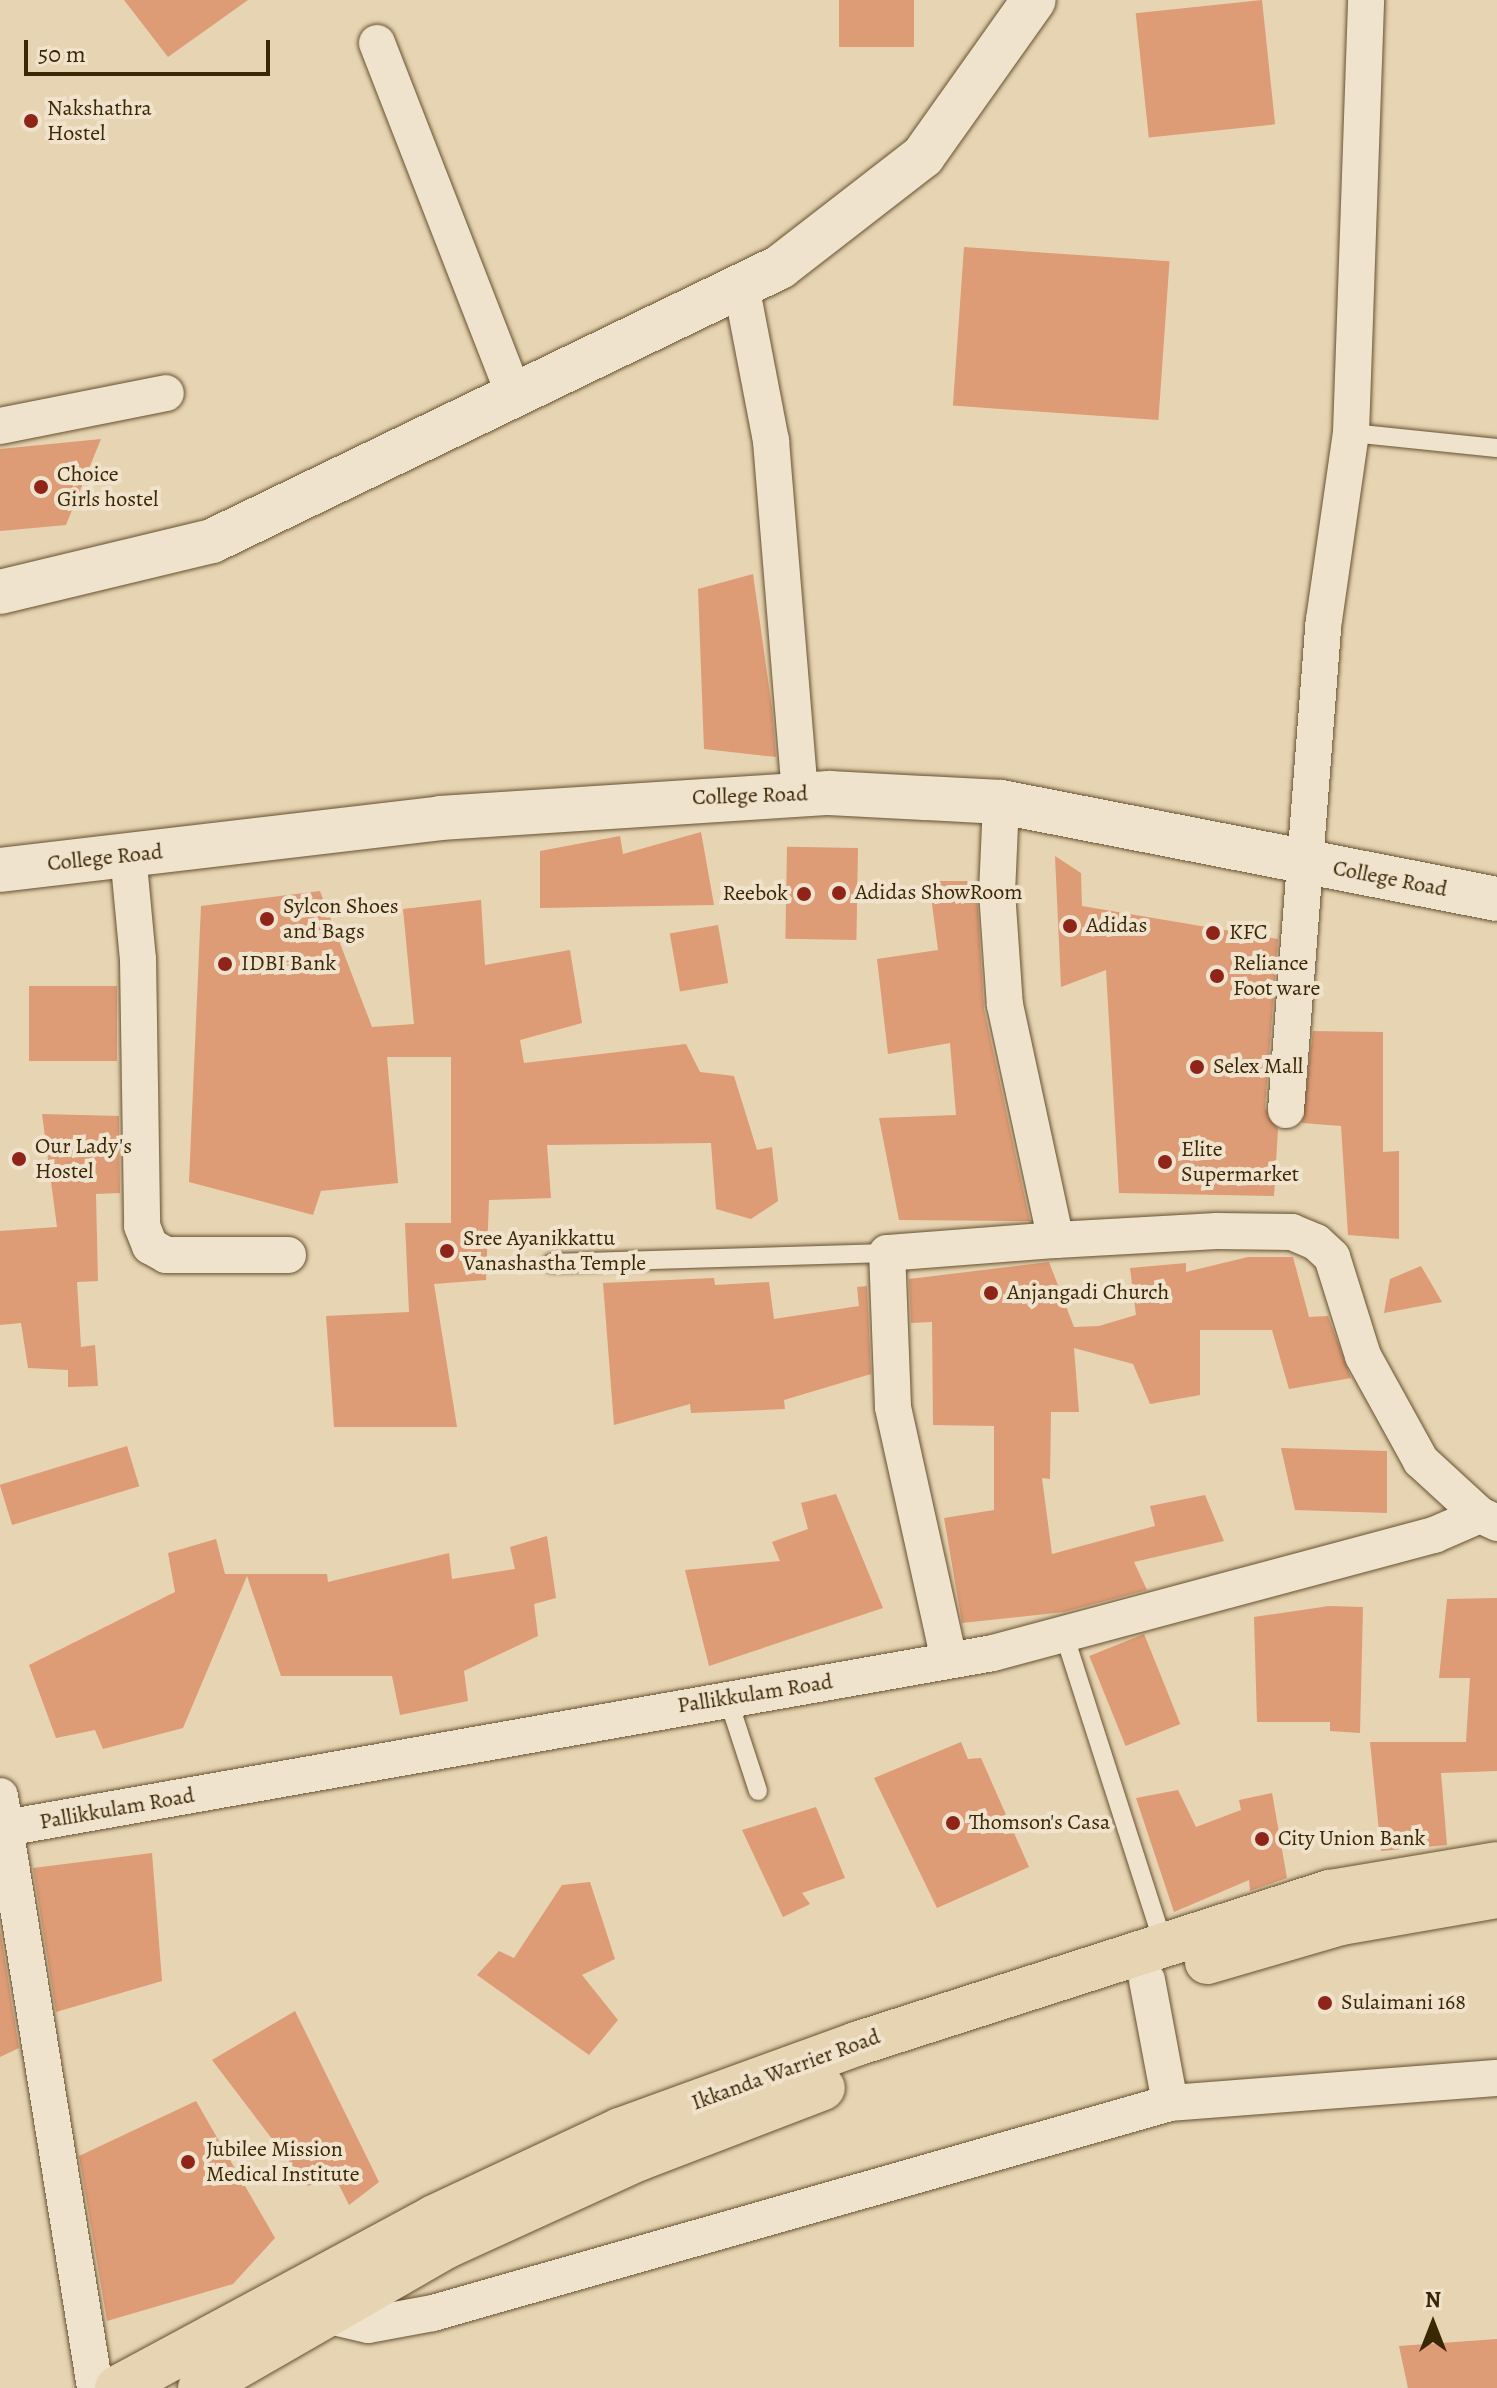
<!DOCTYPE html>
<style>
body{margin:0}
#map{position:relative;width:1497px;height:2388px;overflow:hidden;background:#e7d4b2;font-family:Alegreya,serif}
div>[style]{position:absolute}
.building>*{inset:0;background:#dd9b76;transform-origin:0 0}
.roads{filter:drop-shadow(0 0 2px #675230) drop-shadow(0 0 2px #675230)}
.lane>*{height:18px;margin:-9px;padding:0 9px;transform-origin:9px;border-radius:9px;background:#efe3cd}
.street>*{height:36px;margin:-18px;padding:0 18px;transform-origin:18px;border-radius:18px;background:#efe3cd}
.secondary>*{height:44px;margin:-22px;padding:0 22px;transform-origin:22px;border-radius:22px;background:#efe3cd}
.primary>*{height:44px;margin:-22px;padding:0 22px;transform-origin:22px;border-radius:22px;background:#e7d4b2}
.dots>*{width:22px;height:22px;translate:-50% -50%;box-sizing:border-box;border:4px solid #efe3cd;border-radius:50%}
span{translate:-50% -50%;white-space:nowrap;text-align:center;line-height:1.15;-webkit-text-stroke:8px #efe3cd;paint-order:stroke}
.poi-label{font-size:22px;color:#3c2704}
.left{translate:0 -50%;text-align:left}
.right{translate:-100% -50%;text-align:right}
.street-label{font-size:22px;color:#3c2704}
.north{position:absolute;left:1393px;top:2284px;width:80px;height:80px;-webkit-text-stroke:6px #efe3cd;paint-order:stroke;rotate:0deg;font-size:22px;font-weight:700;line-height:32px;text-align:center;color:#3c2704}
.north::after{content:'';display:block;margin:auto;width:28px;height:36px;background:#3c2704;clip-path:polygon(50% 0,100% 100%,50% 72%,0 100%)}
.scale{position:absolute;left:24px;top:40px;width:246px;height:36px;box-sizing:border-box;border:4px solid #3c2704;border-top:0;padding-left:10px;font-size:24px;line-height:28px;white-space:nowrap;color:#3c2704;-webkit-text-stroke:6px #efe3cd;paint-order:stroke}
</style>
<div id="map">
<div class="building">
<div style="clip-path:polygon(124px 0,248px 0,168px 57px)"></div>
<div style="left:839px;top:0;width:75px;height:47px"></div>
<div style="left:1262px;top:0;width:125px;height:127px;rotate:84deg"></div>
<div style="left:964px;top:247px;width:206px;height:159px;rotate:4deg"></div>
<div style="clip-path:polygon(101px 439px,66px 525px,0 531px,0 449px)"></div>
<div style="clip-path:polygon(753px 574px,772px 708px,776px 757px,704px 749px,698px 589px)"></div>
<div style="clip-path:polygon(701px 832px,714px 905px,540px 908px,540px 851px,620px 836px,623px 854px)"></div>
<div style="left:858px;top:848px;width:92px;height:71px;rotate:91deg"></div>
<div style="clip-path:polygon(1055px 856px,1081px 873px,1082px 906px,1278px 939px,1265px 1108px,1278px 1129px,1274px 1196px,1119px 1193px,1106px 970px,1061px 987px)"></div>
<div style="clip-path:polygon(929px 881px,976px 881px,984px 1009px,1030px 1221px,899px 1220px,879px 1118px,956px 1115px,950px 1043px,888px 1054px,877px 959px,938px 950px)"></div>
<div style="clip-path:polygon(320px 891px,372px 1027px,414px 1024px,403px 909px,481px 900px,485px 965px,570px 950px,582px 1023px,520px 1040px,524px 1063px,686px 1044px,700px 1072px,734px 1076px,757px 1150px,772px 1147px,778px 1201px,751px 1219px,716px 1209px,711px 1143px,547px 1145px,551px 1198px,489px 1200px,486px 1280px,434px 1284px,457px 1427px,334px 1427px,326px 1316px,409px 1312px,405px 1223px,451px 1223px,451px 1057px,387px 1057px,398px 1183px,321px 1191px,313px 1215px,189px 1182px,201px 906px)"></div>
<div style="left:718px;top:925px;width:59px;height:49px;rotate:80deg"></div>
<div style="left:117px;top:986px;width:75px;height:88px;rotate:90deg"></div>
<div style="clip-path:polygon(1313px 1031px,1383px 1032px,1383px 1152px,1399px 1151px,1399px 1239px,1348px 1235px,1341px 1126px,1302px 1123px)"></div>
<div style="clip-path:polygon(42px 1114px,119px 1116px,120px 1193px,96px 1194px,98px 1281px,77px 1282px,81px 1347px,95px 1345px,98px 1386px,68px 1387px,68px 1370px,28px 1368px,21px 1323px,0 1325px,0 1231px,57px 1227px)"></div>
<div style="clip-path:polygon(1248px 1257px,1293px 1257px,1309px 1317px,1328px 1316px,1351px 1378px,1289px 1389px,1272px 1330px,1200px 1330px,1200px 1395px,1150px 1404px,1133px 1364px,1074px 1348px,1079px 1412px,1051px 1412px,1050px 1479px,1042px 1478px,1052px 1554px,1155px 1526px,1150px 1506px,1205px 1495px,1224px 1541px,1134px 1562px,1147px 1590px,1064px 1612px,962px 1623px,944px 1518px,994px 1510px,994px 1426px,933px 1425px,932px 1322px,911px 1323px,909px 1279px,1049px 1262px,1074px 1327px,1099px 1326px,1136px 1315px,1130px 1268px,1186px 1263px,1186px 1272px)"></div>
<div style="clip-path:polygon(1421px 1266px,1442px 1302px,1384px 1313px,1390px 1279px)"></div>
<div style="clip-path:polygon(714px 1278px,715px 1285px,769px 1282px,774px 1319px,859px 1306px,857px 1287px,867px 1286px,871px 1374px,784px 1400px,785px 1409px,691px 1413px,690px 1404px,614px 1425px,603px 1283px)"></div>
<div style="left:127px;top:1446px;width:42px;height:133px;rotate:73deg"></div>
<div style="clip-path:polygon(1281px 1448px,1387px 1451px,1387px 1513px,1295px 1510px)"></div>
<div style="clip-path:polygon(836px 1494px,883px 1608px,709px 1666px,685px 1570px,780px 1561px,772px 1542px,808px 1529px,801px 1503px)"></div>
<div style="clip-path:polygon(547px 1536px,556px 1598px,534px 1604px,538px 1636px,464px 1671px,468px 1701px,400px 1715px,392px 1676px,281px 1676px,247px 1576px,183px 1728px,103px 1749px,95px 1730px,56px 1738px,29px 1665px,175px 1592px,168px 1553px,216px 1539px,225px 1574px,327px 1574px,328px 1582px,449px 1553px,452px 1579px,515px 1569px,510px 1547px)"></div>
<div style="clip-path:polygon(1497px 1598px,1497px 1771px,1441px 1773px,1447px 1845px,1381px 1851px,1370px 1742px,1466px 1742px,1470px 1678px,1439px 1678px,1447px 1599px)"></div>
<div style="clip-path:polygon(1329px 1606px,1363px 1607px,1360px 1733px,1330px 1731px,1330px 1722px,1257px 1722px,1254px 1617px)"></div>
<div style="left:1144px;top:1634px;width:97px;height:59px;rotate:68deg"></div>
<div style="clip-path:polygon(961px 1742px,968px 1759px,981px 1758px,1029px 1867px,937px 1908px,874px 1778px)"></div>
<div style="clip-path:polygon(1178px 1790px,1196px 1827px,1241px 1810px,1239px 1800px,1272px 1793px,1287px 1878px,1250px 1891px,1249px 1880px,1174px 1912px,1136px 1798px)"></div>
<div style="clip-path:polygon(816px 1807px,845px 1878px,802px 1893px,810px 1904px,783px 1917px,742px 1830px)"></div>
<div style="clip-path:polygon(152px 1853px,162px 1981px,56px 2012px,33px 1868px)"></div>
<div style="clip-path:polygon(590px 1882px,615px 1959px,582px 1975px,618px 2020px,589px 2055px,477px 1975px,499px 1951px,514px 1958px,562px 1885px)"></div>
<div style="clip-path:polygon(0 1929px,19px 2048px,0 2057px)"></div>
<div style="clip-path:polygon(295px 2011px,379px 2182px,349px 2205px,334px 2175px,308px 2186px,212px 2060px)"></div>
<div style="clip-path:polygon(196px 2101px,275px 2238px,233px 2284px,107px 2321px,79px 2156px)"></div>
<div style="clip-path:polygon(1497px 2339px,1497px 2388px,1408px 2388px,1399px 2346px)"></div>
</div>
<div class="roads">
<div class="lane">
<div style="left:1351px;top:433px;width:147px;rotate:5.9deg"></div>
<div style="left:552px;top:1263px;width:335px;rotate:-1.7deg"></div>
<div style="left:1064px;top:1634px;width:327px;rotate:72.2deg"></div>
<div style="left:727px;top:1696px;width:100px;rotate:71.9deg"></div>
</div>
<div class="street">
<div style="left:377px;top:43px;width:378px;rotate:68.7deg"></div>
<div style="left:741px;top:285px;width:159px;rotate:79.1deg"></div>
<div style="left:771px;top:441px;width:354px;rotate:85.3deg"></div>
<div style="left:0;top:426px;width:169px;rotate:-11.2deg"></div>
<div style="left:1001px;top:802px;width:90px;rotate:92.5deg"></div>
<div style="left:997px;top:892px;width:113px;rotate:86deg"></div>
<div style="left:1005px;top:1005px;width:240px;rotate:77.8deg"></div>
<div style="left:1056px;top:1240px;width:161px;rotate:-3.2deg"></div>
<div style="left:1217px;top:1231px;width:75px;rotate:0.8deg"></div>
<div style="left:1292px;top:1232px;width:26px;rotate:23deg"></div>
<div style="left:1316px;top:1242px;width:22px;rotate:43deg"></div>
<div style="left:1332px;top:1257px;width:104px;rotate:72.6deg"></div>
<div style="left:1363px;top:1356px;width:120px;rotate:61.1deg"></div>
<div style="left:1421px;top:1461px;width:80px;rotate:42.5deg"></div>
<div style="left:128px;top:854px;width:105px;rotate:84.6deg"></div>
<div style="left:138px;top:959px;width:267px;rotate:89.1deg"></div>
<div style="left:142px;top:1226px;width:22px;rotate:68deg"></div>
<div style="left:150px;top:1246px;width:18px;rotate:29deg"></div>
<div style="left:166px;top:1255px;width:122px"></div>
<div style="left:1286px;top:1110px;width:491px;rotate:-85.6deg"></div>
<div style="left:1324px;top:620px;width:189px;rotate:-81.8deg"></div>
<div style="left:1351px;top:433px;width:433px;rotate:-88deg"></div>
<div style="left:949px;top:1660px;width:259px;rotate:-102.5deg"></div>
<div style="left:893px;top:1407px;width:154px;rotate:-92.2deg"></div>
<div style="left:887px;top:1253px;width:169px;rotate:-4.4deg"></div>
<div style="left:0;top:1796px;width:600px;rotate:80.88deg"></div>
<div style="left:0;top:1829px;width:1008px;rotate:-10.05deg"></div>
<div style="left:993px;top:1653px;width:457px;rotate:-15deg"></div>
<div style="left:1434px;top:1535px;width:50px;rotate:-23.5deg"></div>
<div style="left:1480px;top:1515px;width:19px;rotate:25deg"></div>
<div style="left:1147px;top:1980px;width:125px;rotate:79.4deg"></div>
<div style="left:1170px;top:2103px;width:328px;rotate:-4.4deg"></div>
<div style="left:325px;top:2315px;width:44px;rotate:13.1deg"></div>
<div style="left:368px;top:2325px;width:66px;rotate:-10.5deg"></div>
<div style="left:433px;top:2313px;width:766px;rotate:-15.9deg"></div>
</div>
<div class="secondary">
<div style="left:0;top:592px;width:218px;rotate:-13.5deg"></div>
<div style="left:212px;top:541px;width:631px;rotate:-25.75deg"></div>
<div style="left:780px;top:267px;width:181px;rotate:-37.8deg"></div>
<div style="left:923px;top:156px;width:191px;rotate:-54.6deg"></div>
<div style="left:0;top:870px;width:443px;rotate:-6.7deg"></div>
<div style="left:440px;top:818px;width:390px;rotate:-3.7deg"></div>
<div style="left:829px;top:793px;width:172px;rotate:3deg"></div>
<div style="left:1001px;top:802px;width:505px;rotate:11.07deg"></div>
</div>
<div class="primary">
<div style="left:1207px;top:1962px;width:140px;rotate:-16.2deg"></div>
<div style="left:1341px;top:1923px;width:158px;rotate:-9.8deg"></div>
<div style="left:117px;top:2388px;width:360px;rotate:-28.3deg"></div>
<div style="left:434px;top:2217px;width:205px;rotate:-25.1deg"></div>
<div style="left:620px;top:2130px;width:251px;rotate:-20deg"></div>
<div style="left:856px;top:2044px;width:498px;rotate:-17.8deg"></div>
<div style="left:1330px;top:1892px;width:169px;rotate:-9.5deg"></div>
<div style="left:200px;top:2388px;width:285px;rotate:-29.9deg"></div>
<div style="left:447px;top:2246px;width:210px;rotate:-24.5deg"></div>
<div style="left:638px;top:2159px;width:198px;rotate:-21deg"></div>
</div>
</div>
<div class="dots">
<div style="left:31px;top:121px;background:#8f2418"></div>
<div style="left:41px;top:487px;background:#8f2418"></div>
<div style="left:839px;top:893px;background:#8f2418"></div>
<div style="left:804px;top:894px;background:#8f2418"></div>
<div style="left:267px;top:919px;background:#8f2418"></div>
<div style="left:1070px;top:926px;background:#8f2418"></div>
<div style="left:1213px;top:933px;background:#8f2418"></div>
<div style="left:225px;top:964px;background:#8f2418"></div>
<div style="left:1217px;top:976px;background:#8f2418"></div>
<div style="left:1197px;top:1067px;background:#8f2418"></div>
<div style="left:19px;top:1159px;background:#8f2418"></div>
<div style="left:1165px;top:1162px;background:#8f2418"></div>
<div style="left:447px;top:1251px;background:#8f2418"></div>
<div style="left:991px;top:1293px;background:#8f2418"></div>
<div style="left:953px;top:1823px;background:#8f2418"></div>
<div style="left:1262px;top:1839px;background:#8f2418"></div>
<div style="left:1325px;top:2003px;background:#8f2418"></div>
<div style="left:188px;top:2162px;background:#8f2418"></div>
</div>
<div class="poi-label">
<span class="left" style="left:47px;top:121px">Nakshathra<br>Hostel</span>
<span class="left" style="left:57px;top:487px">Choice<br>Girls hostel</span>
<span class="left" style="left:855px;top:893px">Adidas ShowRoom</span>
<span class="right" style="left:788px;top:894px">Reebok</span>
<span class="left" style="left:283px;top:919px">Sylcon Shoes<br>and Bags</span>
<span class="left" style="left:1086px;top:926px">Adidas</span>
<span class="left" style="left:1229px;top:933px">KFC</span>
<span class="left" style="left:1233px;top:976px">Reliance<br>Foot ware</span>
<span class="left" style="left:241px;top:964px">IDBI Bank</span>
<span class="left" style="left:1213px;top:1067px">Selex Mall</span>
<span class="left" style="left:35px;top:1159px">Our Lady's<br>Hostel</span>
<span class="left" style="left:1181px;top:1162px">Elite<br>Supermarket</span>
<span class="left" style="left:463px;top:1251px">Sree Ayanikkattu<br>Vanashastha Temple</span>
<span class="left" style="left:1007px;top:1293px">Anjangadi Church</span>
<span class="left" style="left:969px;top:1823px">Thomson's Casa</span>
<span class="left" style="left:1278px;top:1839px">City Union Bank</span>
<span class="left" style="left:1341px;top:2003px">Sulaimani 168</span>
<span class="left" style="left:206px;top:2162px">Jubilee Mission<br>Medical Institute</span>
</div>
<div class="street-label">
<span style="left:750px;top:796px;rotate:-2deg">College Road</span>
<span style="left:105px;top:858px;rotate:-6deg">College Road</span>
<span style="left:1390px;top:879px;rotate:11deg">College Road</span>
<span style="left:755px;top:1694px;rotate:-9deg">Pallikkulam Road</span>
<span style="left:117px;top:1809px;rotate:-10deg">Pallikkulam Road</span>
<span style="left:786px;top:2070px;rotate:-20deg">Ikkanda Warrier Road</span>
</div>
<div class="north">N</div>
<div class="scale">50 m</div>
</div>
